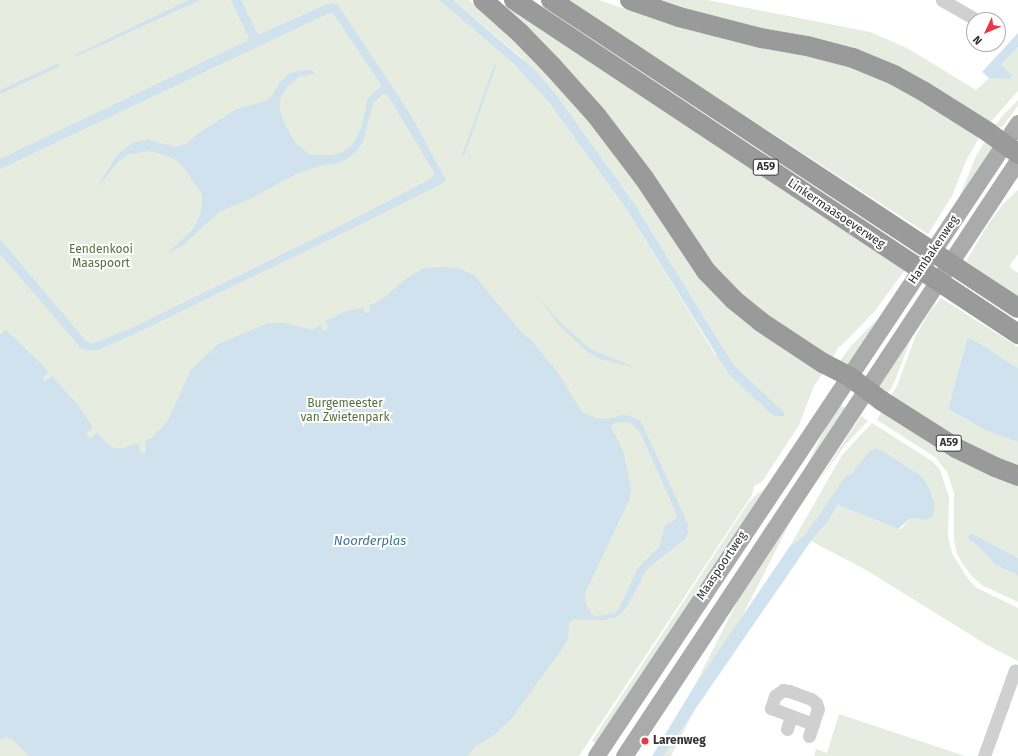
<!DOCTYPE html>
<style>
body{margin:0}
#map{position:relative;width:1018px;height:756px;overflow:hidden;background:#fff;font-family:"Fira Sans",sans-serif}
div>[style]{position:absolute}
.green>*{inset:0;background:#e6ecdf;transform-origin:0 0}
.water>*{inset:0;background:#cfe2ee}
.minor>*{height:13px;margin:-6.5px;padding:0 6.5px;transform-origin:6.5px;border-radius:6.5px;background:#d0d0d0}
.major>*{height:17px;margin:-8.5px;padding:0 8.5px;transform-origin:8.5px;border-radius:8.5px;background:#ababab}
.highway>*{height:20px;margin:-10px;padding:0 10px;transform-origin:10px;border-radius:10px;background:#9a9a9a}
.dots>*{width:11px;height:11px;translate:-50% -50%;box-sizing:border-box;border:2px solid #fff;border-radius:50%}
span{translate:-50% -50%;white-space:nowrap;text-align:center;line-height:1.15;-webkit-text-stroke:4px #fff;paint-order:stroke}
.shield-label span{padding:1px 3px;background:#fff;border:1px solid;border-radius:3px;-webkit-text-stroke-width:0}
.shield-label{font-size:11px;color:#333;font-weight:700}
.street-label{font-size:12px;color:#333}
.park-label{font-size:12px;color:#56703f}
.poi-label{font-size:12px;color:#333;font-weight:700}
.left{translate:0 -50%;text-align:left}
.water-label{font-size:13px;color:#3f7597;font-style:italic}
.north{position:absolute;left:966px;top:12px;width:40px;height:40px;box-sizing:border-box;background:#fff;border:1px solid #adadad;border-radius:50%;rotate:226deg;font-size:11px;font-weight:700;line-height:16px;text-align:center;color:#333}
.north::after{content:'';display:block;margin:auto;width:14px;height:18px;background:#e63946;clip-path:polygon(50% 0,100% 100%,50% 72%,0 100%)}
</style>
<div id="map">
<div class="green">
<div style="clip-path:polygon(0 0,439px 0,513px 63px,550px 104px,625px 207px,715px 354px,784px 412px,736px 367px,723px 348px,634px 203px,558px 97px,520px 56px,453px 0,469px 0,499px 25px,582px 107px,668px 226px,824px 371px,814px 386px,799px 425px,762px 482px,754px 486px,752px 495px,579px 756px,0 756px)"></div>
<div style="clip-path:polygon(496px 0,905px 270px,874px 312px,840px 347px,839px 346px,831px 361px,727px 286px)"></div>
<div style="clip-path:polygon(566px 0,599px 0,669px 24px,883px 74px,981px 134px,966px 161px,952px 196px,928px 234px)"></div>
<div style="clip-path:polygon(640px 0,707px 0,870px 32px,907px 48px,976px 90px,989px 78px,996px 78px,1001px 65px,1018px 47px,1018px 91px,987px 126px,908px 75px)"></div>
<div style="clip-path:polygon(1018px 100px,1018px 106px,1002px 127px,993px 128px,1003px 115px)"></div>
<div style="clip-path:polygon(987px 138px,995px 143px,959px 198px,976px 156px)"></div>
<div style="clip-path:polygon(1018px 190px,1018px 254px,1010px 265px,1011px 268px,1018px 273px,1018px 296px,966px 261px,989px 223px,1003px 204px)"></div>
<div style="clip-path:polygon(941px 298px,1018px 347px,1018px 368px,982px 345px,971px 339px,967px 339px,948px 409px,987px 431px,1018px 442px,1018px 470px,988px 458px,889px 399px,897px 386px,915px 337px,930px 311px)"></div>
<div style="clip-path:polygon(877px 319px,848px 370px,837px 365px,851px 346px)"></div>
<div style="clip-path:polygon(916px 326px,894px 383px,886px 396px,876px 389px)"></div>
<div style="left:838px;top:404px;width:11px;height:417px;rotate:27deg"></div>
<div style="clip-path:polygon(884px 407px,1018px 485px,1018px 558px,973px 534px,968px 539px,978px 546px,996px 565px,1018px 576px,1018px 602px,983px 586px,972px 576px,962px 563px,956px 551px,954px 539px,954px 493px,947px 472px,935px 457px,877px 420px)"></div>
<div style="clip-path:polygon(861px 416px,868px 421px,846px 444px,815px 486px)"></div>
<div style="clip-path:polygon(872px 423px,932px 461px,940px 470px,949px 497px,948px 536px,952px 553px,968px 579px,977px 588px,1018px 608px,1018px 661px,987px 645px,866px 570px,811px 541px,828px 521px,838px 505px,895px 528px,901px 529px,910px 519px,916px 518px,926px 520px,933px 497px,924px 479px,920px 475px,882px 450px,855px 472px,845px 477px,804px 536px,790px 546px,842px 455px)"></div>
<div style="clip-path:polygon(766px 488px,769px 490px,759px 497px,701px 584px,599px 746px,592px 741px,749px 502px,757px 494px)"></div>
<div style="clip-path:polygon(839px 714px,965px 756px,814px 756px,816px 749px,827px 753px)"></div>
</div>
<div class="water">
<div style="clip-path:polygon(189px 0,200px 0,75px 57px,75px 55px)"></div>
<div style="clip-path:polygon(231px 0,241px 0,258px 35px,325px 5px,333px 3px,338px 5px,410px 114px,446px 180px,439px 185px,345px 232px,134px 334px,100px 349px,88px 351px,81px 348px,0 254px,0 239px,85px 340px,92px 344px,132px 328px,342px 225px,429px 180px,435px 174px,387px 94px,383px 94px,373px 103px,363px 142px,356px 152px,347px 159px,339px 163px,323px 165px,298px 173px,250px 199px,220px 211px,182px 246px,168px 253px,193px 229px,200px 216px,202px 205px,202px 194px,185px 169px,176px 160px,162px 154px,147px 151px,127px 155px,118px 162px,95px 191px,117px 155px,134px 142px,148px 140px,176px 147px,188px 143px,197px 134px,237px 109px,266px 101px,271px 97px,280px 82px,289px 74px,297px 71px,312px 70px,315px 73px,299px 77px,288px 86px,280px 99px,280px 111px,284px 123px,295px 142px,310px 155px,333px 155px,343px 152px,352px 145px,356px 138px,361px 128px,368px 98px,382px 86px,333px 13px,329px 13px,0 169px,0 159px,247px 41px,249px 38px)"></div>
<div style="clip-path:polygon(439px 0,453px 0,535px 70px,558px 97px,634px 203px,723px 348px,736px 367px,784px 412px,784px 416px,775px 416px,770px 413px,728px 373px,625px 207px,550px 104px,513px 63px)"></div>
<div style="clip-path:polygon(1018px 33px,1018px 47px,1001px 65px,1012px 75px,1010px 79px,989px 78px,982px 72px)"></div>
<div style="clip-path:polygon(59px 63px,60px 65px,58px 67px,0 94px,0 90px)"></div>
<div style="clip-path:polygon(495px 63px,496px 66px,464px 156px,462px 155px,463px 152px)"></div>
<div style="clip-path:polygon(evenodd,444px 267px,460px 269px,474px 275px,521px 332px,531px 340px,556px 370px,582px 412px,596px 418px,608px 419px,623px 415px,631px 416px,640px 421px,644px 428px,684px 515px,688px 525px,688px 533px,685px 539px,647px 569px,627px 607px,621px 613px,616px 617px,603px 620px,573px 620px,569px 623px,568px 639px,564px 646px,511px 719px,493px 736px,476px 746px,467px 756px,29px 756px,12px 739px,7px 737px,0 739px,0 335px,6px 330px,49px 372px,42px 378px,44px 382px,52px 376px,77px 404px,93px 427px,86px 434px,90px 439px,97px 432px,108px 445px,114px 448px,124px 448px,139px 443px,140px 453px,146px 453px,145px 442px,155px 435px,168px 420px,191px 370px,218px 344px,268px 323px,285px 323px,312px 330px,320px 325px,324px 331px,329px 328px,325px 321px,347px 311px,363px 308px,364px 313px,370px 312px,369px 306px,381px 300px,407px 278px,424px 268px,444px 267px,625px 422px,631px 423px,641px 434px,677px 515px,675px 520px,665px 525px,660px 546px,638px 568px,619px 609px,615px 613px,597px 616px,592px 615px,586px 604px,585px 593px,630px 498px,631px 489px,623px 451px,612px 429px,612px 425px,615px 423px,625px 422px)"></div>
<div style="clip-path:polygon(536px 295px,562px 324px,590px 349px,636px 368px,600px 359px,588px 352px,560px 326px)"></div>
<div style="clip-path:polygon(967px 339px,971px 339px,982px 345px,1018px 368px,1018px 442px,987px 431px,948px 409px)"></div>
<div style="clip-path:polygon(875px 449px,882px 450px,920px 475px,924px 479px,930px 490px,935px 505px,932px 517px,926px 520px,916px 518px,910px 519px,898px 529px,838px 505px,828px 521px,811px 541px,663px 756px,652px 756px,692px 690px,790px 546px,804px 536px,845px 477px,854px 472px,855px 469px,870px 451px)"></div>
<div style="clip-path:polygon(973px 534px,1018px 558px,1018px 576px,996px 565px,978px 546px,968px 539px,969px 535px)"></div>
</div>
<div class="minor">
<div style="left:942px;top:0;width:40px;rotate:29.7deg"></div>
<div style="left:787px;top:729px;width:14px;rotate:-73deg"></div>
<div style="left:809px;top:736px;width:28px;rotate:-72deg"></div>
<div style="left:818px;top:709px;width:6px;rotate:-108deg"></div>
<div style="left:816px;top:703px;width:6px;rotate:-141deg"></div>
<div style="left:811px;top:699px;width:23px;rotate:-160deg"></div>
<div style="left:789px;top:691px;width:6px;rotate:-171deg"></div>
<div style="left:783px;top:690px;width:10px;rotate:143deg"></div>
<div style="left:775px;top:696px;width:13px;rotate:108deg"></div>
<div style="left:771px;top:708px;width:45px;rotate:20.9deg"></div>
<div style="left:984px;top:756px;width:91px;rotate:-70.2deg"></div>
</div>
<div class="major">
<div style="left:596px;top:756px;width:761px;rotate:-56.31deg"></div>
<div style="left:624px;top:756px;width:714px;rotate:-56.53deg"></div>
</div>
<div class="highway">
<div style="left:483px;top:0;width:50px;rotate:41.7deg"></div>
<div style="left:520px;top:33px;width:46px;rotate:45.9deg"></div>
<div style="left:552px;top:66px;width:66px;rotate:48.1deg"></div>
<div style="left:596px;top:115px;width:79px;rotate:52.7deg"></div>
<div style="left:644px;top:178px;width:112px;rotate:56.3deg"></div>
<div style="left:706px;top:271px;width:40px;rotate:46deg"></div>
<div style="left:734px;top:300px;width:35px;rotate:39deg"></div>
<div style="left:761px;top:322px;width:74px;rotate:33.5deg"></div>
<div style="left:823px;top:363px;width:30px;rotate:27deg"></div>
<div style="left:850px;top:377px;width:40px;rotate:37deg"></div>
<div style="left:882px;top:401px;width:88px;rotate:32.4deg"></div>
<div style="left:956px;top:448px;width:43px;rotate:26deg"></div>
<div style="left:995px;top:467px;width:25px;rotate:21deg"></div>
<div style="left:514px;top:0;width:605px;rotate:33.53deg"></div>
<div style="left:551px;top:0;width:559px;rotate:33.41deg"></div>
<div style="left:630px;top:0;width:52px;rotate:19.1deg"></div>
<div style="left:679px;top:17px;width:85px;rotate:14.4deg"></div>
<div style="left:761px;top:38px;width:47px;rotate:9.9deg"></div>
<div style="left:807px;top:46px;width:48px;rotate:14.6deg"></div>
<div style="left:853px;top:58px;width:44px;rotate:22.5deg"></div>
<div style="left:894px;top:75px;width:33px;rotate:29deg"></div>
<div style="left:923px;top:91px;width:77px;rotate:32.2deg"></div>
<div style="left:988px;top:132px;width:37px;rotate:36deg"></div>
</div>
<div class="dots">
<div style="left:645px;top:741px;background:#e63946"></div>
</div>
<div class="shield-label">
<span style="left:766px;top:167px">A59</span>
<span style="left:949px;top:443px">A59</span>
</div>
<div class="street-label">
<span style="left:836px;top:214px;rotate:34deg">Linkermaasoeverweg</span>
<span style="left:934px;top:250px;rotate:-56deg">Hambakenweg</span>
<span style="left:722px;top:566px;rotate:-56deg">Maaspoortweg</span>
</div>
<div class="park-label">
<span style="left:101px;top:257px">Eendenkooi<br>Maaspoort</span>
<span style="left:345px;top:411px">Burgemeester<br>van Zwietenpark</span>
</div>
<div class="poi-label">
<span class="left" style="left:653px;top:741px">Larenweg</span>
</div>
<div class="water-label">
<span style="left:370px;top:541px">Noorderplas</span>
</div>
<div class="north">N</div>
</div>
